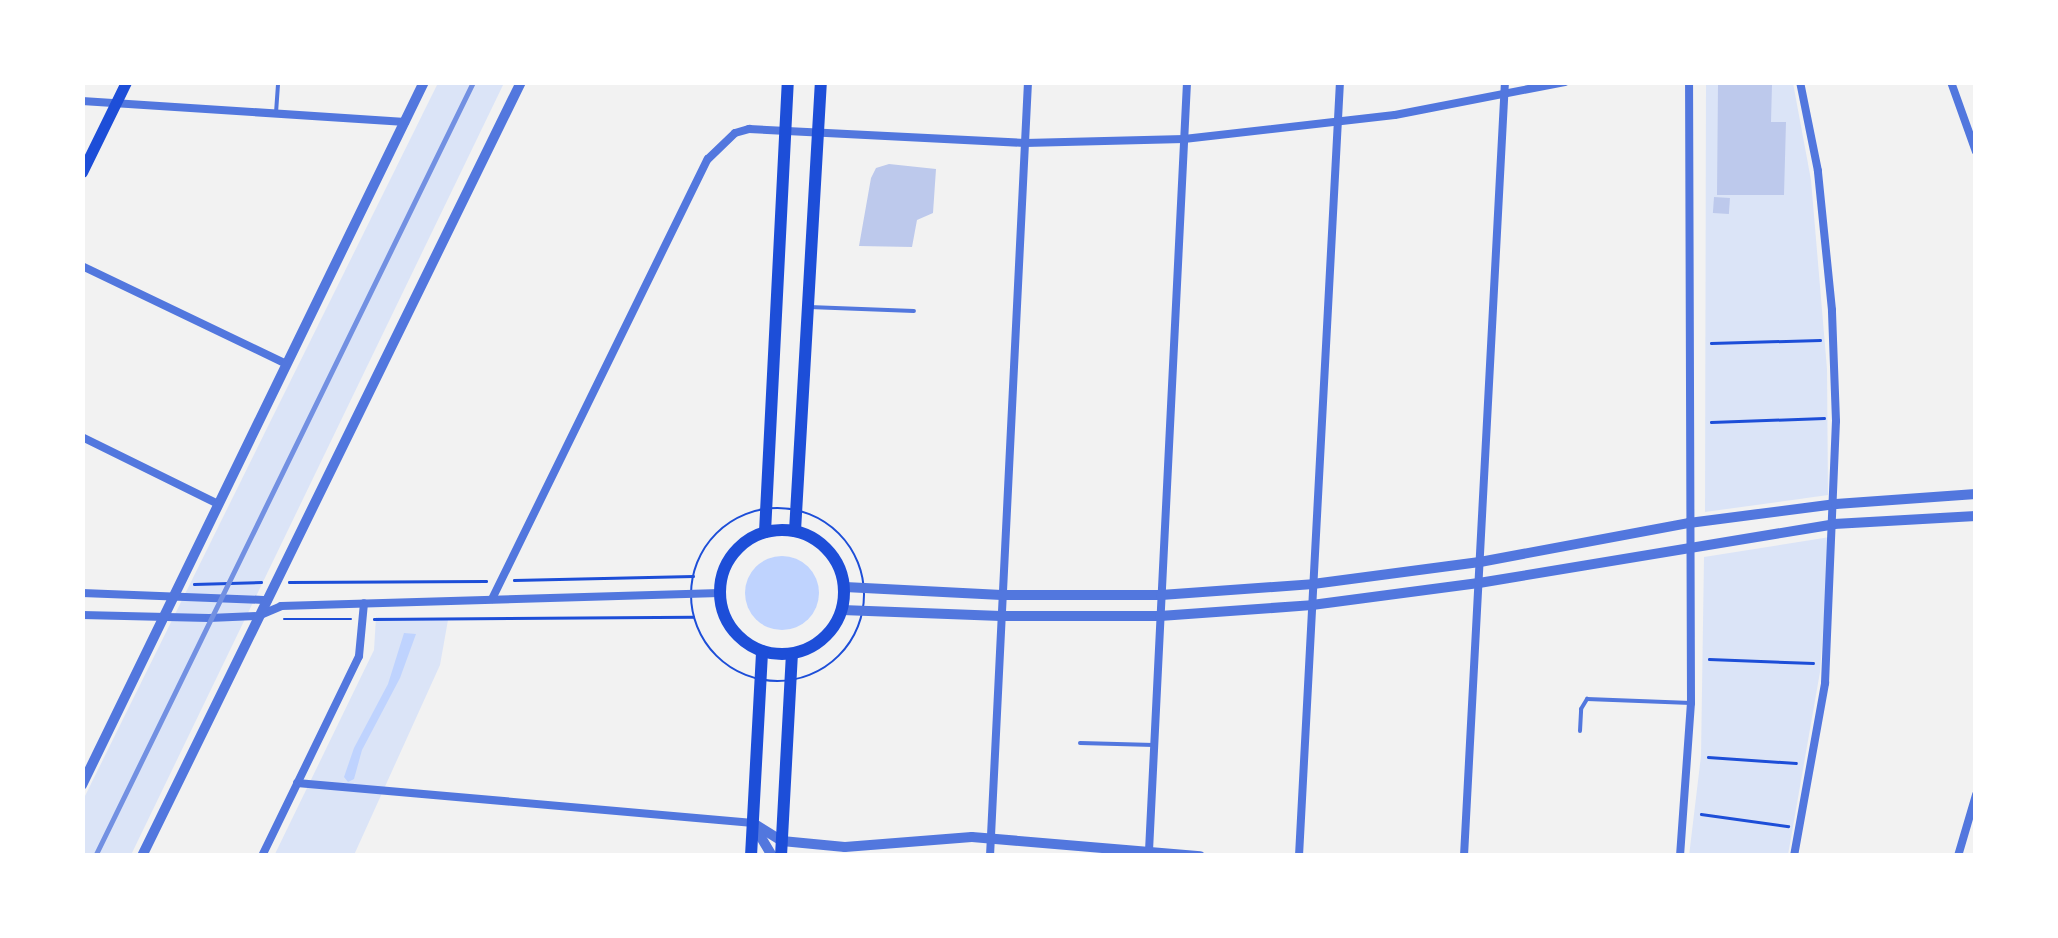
<!DOCTYPE html>
<style>
body{margin:0}
#map{position:relative;width:2058px;height:938px;overflow:hidden;background:#f2f2f2;font-family:Overpass,sans-serif}
div>[style]{position:absolute}
.green>*{inset:0;background:#dbe4f7}
.water>*{inset:0;background:#bfd3fe}
.round{border-radius:50%}
.building>*{inset:0;background:#bdc9ec;transform-origin:0 0}
.path>*{height:2.5px;margin:-1.25px;padding:0 1.25px;transform-origin:1.25px;border-radius:1.25px;background:#1d4ed8}
.path>.ring{margin:-1.25px;padding:0;box-sizing:content-box;background:none;border:2.5px solid #1d4ed8;border-radius:50%}
.service>*{height:4px;margin:-2px;padding:0 2px;transform-origin:2px;border-radius:2px;background:#5277de}
.minor>*{height:8px;margin:-4px;padding:0 4px;transform-origin:4px;border-radius:4px;background:#5277de}
.tertiary>*{height:10px;margin:-5px;padding:0 5px;transform-origin:5px;border-radius:5px;background:#5277de}
.secondary>*{height:11px;margin:-5.5px;padding:0 5.5px;transform-origin:5.5px;border-radius:5.5px;background:#1d4ed8}
.primary>*{height:12px;margin:-6px;padding:0 6px;transform-origin:6px;border-radius:6px;background:#1d4ed8}
.primary>.ring{margin:-6px;padding:0;box-sizing:content-box;background:none;border:12px solid #1d4ed8;border-radius:50%}
.rail>*{height:5px;margin:-2.5px;padding:0 2.5px;transform-origin:2.5px;border-radius:2.5px;background:#7290e2}
span{translate:-50% -50%;white-space:nowrap;text-align:center;line-height:1.15;-webkit-text-stroke:9px #fff;paint-order:stroke}
.frame{position:absolute;inset:0;border:85px solid #fff;pointer-events:none}
</style>
<div id="map">
<div class="green">
<div style="clip-path:polygon(438px 83px,504px 83px,131px 855px,83px 855px,82px 802px)"></div>
<div style="clip-path:polygon(1706px 83px,1793px 83px,1811px 180px,1827px 369px,1828px 495px,1705px 512px)"></div>
<div style="clip-path:polygon(1830px 537px,1820px 672px,1788px 855px,1689px 856px,1701px 756px,1704px 557px)"></div>
<div style="clip-path:polygon(376px 617px,448px 620px,440px 665px,354px 855px,274px 856px,374px 650px)"></div>
</div>
<div class="water">
<div class="round" style="left:745px;top:556px;width:74px;height:74px"></div>
<div style="clip-path:polygon(404px 633px,416px 634px,400px 678px,362px 750px,354px 779px,348px 782px,344px 777px,354px 748px,388px 684px)"></div>
</div>
<div class="building">
<div style="clip-path:polygon(1718px 84px,1772px 85px,1771px 122px,1786px 122px,1784px 195px,1717px 195px)"></div>
<div style="clip-path:polygon(889px 164px,936px 169px,933px 213px,917px 220px,912px 247px,859px 246px,871px 178px,876px 168px)"></div>
<div style="left:1714px;top:197px;width:16px;height:16px;rotate:4deg"></div>
</div>
<div class="path">
<div style="left:1711px;top:343px;width:109px;rotate:-1.6deg"></div>
<div style="left:1711px;top:422px;width:113px;rotate:-2deg"></div>
<div class="ring" style="left:691px;top:508px;width:171.5px;height:171.5px"></div>
<div style="left:514px;top:580px;width:179px;rotate:-1.3deg"></div>
<div style="left:289px;top:582px;width:197px;rotate:-0.3deg"></div>
<div style="left:194px;top:584px;width:67px;rotate:-1.7deg"></div>
<div style="left:284px;top:619px;width:67px"></div>
<div style="left:374px;top:619px;width:319px;rotate:-0.4deg"></div>
<div style="left:1709px;top:659px;width:104px;rotate:2.2deg"></div>
<div style="left:1708px;top:757px;width:88px;rotate:3.9deg"></div>
<div style="left:1701px;top:814px;width:88px;rotate:7.9deg"></div>
</div>
<div class="service">
<div style="left:276px;top:113px;width:31px;rotate:-86deg"></div>
<div style="left:809px;top:307px;width:105px;rotate:2.2deg"></div>
<div style="left:1580px;top:731px;width:22px;rotate:-87deg"></div>
<div style="left:1581px;top:709px;width:12px;rotate:-59deg"></div>
<div style="left:1587px;top:699px;width:104px;rotate:2.2deg"></div>
<div style="left:1080px;top:743px;width:74px;rotate:1.5deg"></div>
</div>
<div class="minor">
<div style="left:1951px;top:82px;width:74px;rotate:70.3deg"></div>
<div style="left:82px;top:101px;width:324px;rotate:3.7deg"></div>
<div style="left:82px;top:266px;width:227px;rotate:25.6deg"></div>
<div style="left:82px;top:437px;width:152px;rotate:26.2deg"></div>
<div style="left:82px;top:593px;width:186px;rotate:2.2deg"></div>
<div style="left:492px;top:599px;width:490px;rotate:-63.9deg"></div>
<div style="left:708px;top:159px;width:37px;rotate:-44deg"></div>
<div style="left:735px;top:133px;width:15px;rotate:-16deg"></div>
<div style="left:749px;top:129px;width:276px;rotate:2.9deg"></div>
<div style="left:1025px;top:143px;width:159px;rotate:-1.4deg"></div>
<div style="left:1184px;top:139px;width:212px;rotate:-6.5deg"></div>
<div style="left:1395px;top:115px;width:173px;rotate:-11deg"></div>
<div style="left:82px;top:615px;width:127px;rotate:1.4deg"></div>
<div style="left:209px;top:618px;width:49px;rotate:-2.3deg"></div>
<div style="left:258px;top:616px;width:25px;rotate:-23deg"></div>
<div style="left:281px;top:606px;width:439px;rotate:-1.7deg"></div>
<div style="left:297px;top:783px;width:458px;rotate:5deg"></div>
<div style="left:1149px;top:851px;width:770px;rotate:-87.17deg"></div>
<div style="left:262px;top:856px;width:222px;rotate:-64.1deg"></div>
<div style="left:359px;top:656px;width:53px;rotate:-84.6deg"></div>
<div style="left:990px;top:856px;width:775px;rotate:-87.19deg"></div>
<div style="left:1299px;top:856px;width:775px;rotate:-86.97deg"></div>
<div style="left:1464px;top:856px;width:775px;rotate:-86.97deg"></div>
<div style="left:1680px;top:856px;width:153px;rotate:-85.9deg"></div>
<div style="left:1691px;top:703px;width:621px;rotate:-90.18deg"></div>
<div style="left:1794px;top:856px;width:176px;rotate:-79.8deg"></div>
<div style="left:1825px;top:683px;width:262px;rotate:-87.6deg"></div>
<div style="left:1836px;top:421px;width:111px;rotate:-92.1deg"></div>
<div style="left:1832px;top:310px;width:140px;rotate:-95.8deg"></div>
<div style="left:1818px;top:171px;width:91px;rotate:-101.4deg"></div>
<div style="left:1958px;top:856px;width:64px;rotate:-73.6deg"></div>
</div>
<div class="tertiary">
<div style="left:845px;top:587px;width:157px;rotate:2.9deg"></div>
<div style="left:1002px;top:595px;width:159px"></div>
<div style="left:1161px;top:595px;width:152px;rotate:-4.1deg"></div>
<div style="left:1313px;top:584px;width:168px;rotate:-7.5deg"></div>
<div style="left:1480px;top:562px;width:213px;rotate:-10.6deg"></div>
<div style="left:1689px;top:523px;width:148px;rotate:-7.4deg"></div>
<div style="left:1836px;top:504px;width:140px;rotate:-4.1deg"></div>
<div style="left:842px;top:610px;width:159px;rotate:2.2deg"></div>
<div style="left:1001px;top:616px;width:159px"></div>
<div style="left:1160px;top:616px;width:152px;rotate:-4.1deg"></div>
<div style="left:1312px;top:605px;width:168px;rotate:-7.5deg"></div>
<div style="left:1479px;top:583px;width:360px;rotate:-9.4deg"></div>
<div style="left:1834px;top:524px;width:142px;rotate:-3.2deg"></div>
<div style="left:82px;top:785px;width:782px;rotate:-64.06deg"></div>
<div style="left:753px;top:823px;width:34px;rotate:32deg"></div>
<div style="left:782px;top:841px;width:63px;rotate:5.4deg"></div>
<div style="left:845px;top:847px;width:127px;rotate:-4.5deg"></div>
<div style="left:972px;top:837px;width:229px;rotate:4.8deg"></div>
<div style="left:753px;top:824px;width:37px;rotate:59deg"></div>
<div style="left:142px;top:856px;width:862px;rotate:-63.91deg"></div>
</div>
<div class="secondary">
<div style="left:82px;top:172px;width:100px;rotate:-63.9deg"></div>
</div>
<div class="primary">
<div class="ring" style="left:720px;top:530px;width:112px;height:112px"></div>
<div style="left:795px;top:531px;width:450px;rotate:-86.7deg"></div>
<div style="left:765px;top:532px;width:451px;rotate:-87.1deg"></div>
<div style="left:751px;top:856px;width:205px;rotate:-86.9deg"></div>
<div style="left:781px;top:856px;width:202px;rotate:-86.9deg"></div>
</div>
<div class="rail">
<div style="left:95px;top:856px;width:861px;rotate:-63.97deg"></div>
</div>
<div class="frame"></div>
</div>
